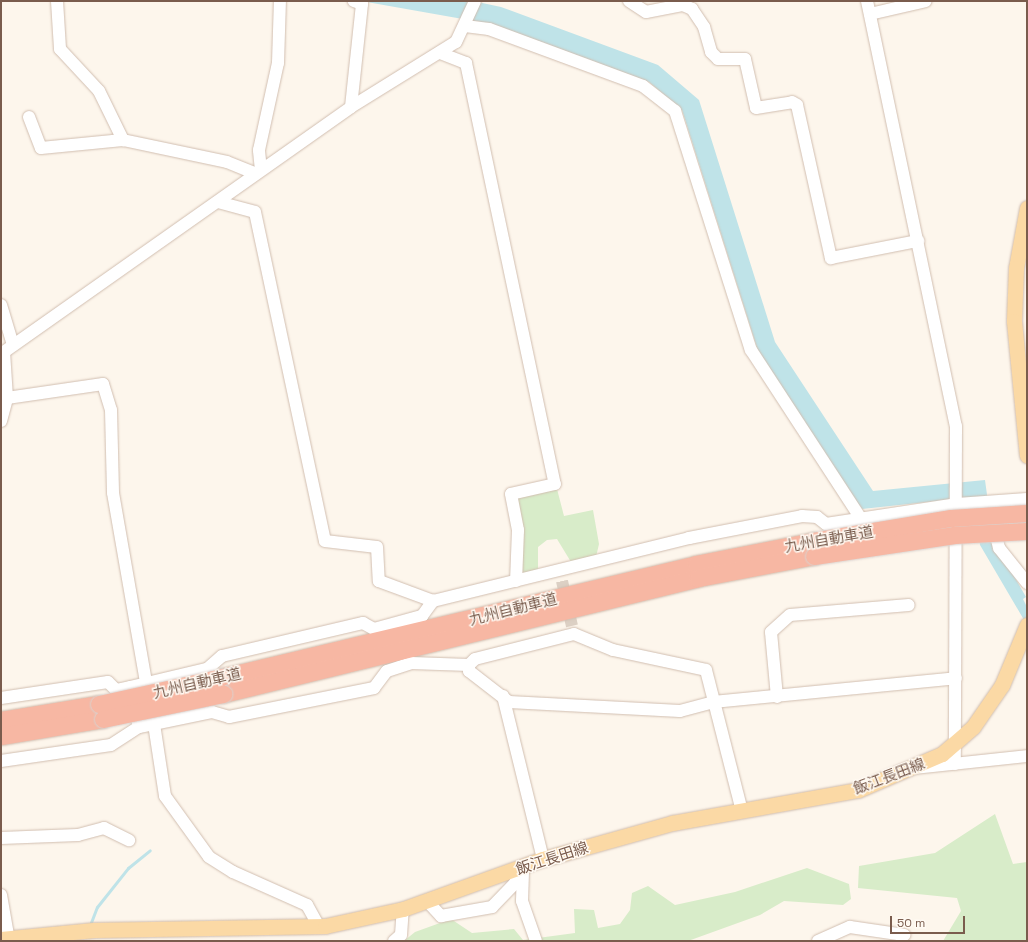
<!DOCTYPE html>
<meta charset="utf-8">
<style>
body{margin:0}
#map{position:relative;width:1028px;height:942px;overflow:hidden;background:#fdf6ec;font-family:"Space Grotesk","Noto Sans JP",sans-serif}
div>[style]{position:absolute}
.green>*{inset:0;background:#d8ecc9}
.water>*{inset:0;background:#bfe3e8}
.stream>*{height:3px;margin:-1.5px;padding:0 1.5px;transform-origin:1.5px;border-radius:1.5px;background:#bfe3e8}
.minor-tunnel>*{height:12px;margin-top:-6px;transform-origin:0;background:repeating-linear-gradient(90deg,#dcd0c4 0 12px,transparent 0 18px)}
.roads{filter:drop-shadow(0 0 1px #d1beb0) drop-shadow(0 0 1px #d1beb0)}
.minor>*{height:12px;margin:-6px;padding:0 6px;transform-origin:6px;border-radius:6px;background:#fff}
.major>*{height:15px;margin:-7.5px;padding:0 7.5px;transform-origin:7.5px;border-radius:7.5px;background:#fbd9a5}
.highway>*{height:17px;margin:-8.5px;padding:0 8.5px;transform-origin:8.5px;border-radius:8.5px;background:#f7b7a3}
.bridges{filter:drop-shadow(0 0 1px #dad1cd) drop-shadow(0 0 1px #dad1cd)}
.highway-bridge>*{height:17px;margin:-8.5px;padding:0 8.5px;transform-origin:8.5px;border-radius:8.5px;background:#f7b7a3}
span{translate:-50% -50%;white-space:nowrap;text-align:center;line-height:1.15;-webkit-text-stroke:3px #fffaf3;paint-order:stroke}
.street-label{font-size:15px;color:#7a5c4d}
.frame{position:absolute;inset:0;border:2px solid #7a5c4d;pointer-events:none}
.scale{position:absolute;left:890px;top:916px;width:75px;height:18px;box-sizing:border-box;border:2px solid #7a5c4d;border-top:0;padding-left:5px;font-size:12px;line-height:14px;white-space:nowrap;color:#7a5c4d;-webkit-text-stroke:3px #fffaf3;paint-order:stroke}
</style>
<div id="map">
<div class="green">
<div style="clip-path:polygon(557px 489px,564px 516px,593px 510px,599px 544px,596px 557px,571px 562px,557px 539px,547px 540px,538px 547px,538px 571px,521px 576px,514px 498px)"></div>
<div style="clip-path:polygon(995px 814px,1013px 864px,1027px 862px,1027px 941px,943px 941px,961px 911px,957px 898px,858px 888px,859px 866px,935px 853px)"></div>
<div style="clip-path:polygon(807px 868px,849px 884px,851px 899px,843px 905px,784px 901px,760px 915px,688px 941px,404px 941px,415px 932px,451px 919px,472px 933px,514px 929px,523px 940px,575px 933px,574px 909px,594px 910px,598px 928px,620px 924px,630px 910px,632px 893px,648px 886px,675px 905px,735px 892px)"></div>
</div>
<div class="water">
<div style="clip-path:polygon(361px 1px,473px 1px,501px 7px,658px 65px,699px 100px,775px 342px,873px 491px,985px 480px,993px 539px,1026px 597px,1023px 599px,1027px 607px,1027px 625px,980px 545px,974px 497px,862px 509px,846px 488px,758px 351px,682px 110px,649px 82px,491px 24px)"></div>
</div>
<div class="stream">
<div style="left:90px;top:925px;width:19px;rotate:-69deg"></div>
<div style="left:97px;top:907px;width:50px;rotate:-51.5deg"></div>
<div style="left:128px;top:868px;width:28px;rotate:-39deg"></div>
</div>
<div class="minor-tunnel">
<div style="left:562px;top:581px;width:46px;rotate:77.5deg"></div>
</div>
<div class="roads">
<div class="minor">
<div style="left:57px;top:1px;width:48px;rotate:86.4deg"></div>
<div style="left:60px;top:49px;width:57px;rotate:47.1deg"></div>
<div style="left:99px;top:91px;width:55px;rotate:63.9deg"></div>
<div style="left:629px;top:1px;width:20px;rotate:33deg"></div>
<div style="left:646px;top:12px;width:38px;rotate:-11deg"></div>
<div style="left:683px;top:5px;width:10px;rotate:24deg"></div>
<div style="left:692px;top:9px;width:22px;rotate:56deg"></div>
<div style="left:704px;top:27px;width:26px;rotate:74deg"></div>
<div style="left:711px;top:52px;width:10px;rotate:45deg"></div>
<div style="left:718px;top:59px;width:27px"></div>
<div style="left:745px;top:59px;width:50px;rotate:77.3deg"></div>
<div style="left:756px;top:108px;width:36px;rotate:-9deg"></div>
<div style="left:792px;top:102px;width:6px;rotate:31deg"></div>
<div style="left:797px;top:105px;width:157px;rotate:77.5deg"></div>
<div style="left:831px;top:258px;width:89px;rotate:-11.1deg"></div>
<div style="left:867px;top:1px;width:434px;rotate:78.2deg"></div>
<div style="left:956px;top:426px;width:338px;rotate:90.2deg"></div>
<div style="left:870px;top:14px;width:57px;rotate:-13.1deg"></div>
<div style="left:465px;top:26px;width:24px;rotate:7deg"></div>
<div style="left:489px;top:29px;width:164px;rotate:20.3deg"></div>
<div style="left:643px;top:86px;width:41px;rotate:38deg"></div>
<div style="left:675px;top:111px;width:251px;rotate:72.4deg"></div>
<div style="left:751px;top:350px;width:202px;rotate:56.9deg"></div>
<div style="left:440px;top:53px;width:28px;rotate:21deg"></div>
<div style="left:466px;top:63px;width:430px;rotate:78.1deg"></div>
<div style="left:555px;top:484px;width:45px;rotate:167.2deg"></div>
<div style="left:511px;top:494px;width:37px;rotate:79deg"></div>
<div style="left:518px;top:530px;width:51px;rotate:92.2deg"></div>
<div style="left:351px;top:107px;width:104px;rotate:-83.9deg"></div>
<div style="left:362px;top:4px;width:9px;rotate:-159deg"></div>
<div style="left:29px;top:117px;width:33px;rotate:69deg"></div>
<div style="left:41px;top:148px;width:82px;rotate:-5.6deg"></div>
<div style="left:123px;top:140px;width:106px;rotate:11.9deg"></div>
<div style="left:227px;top:162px;width:31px;rotate:22deg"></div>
<div style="left:261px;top:170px;width:20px;rotate:-96deg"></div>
<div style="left:259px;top:150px;width:89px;rotate:-77.7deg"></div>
<div style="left:278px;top:63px;width:62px;rotate:-88.2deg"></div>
<div style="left:218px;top:202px;width:38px;rotate:15deg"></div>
<div style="left:255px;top:212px;width:336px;rotate:78deg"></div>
<div style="left:325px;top:541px;width:52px;rotate:6.6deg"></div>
<div style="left:377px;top:547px;width:34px;rotate:87deg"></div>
<div style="left:379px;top:581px;width:58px;rotate:20.3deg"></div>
<div style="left:433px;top:601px;width:264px;rotate:-13.8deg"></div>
<div style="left:689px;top:538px;width:115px;rotate:-11deg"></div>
<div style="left:802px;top:516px;width:15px;rotate:4deg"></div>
<div style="left:817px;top:517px;width:11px;rotate:38deg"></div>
<div style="left:826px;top:524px;width:133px;rotate:-8.7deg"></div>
<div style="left:957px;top:504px;width:70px;rotate:-4.1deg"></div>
<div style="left:1px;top:305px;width:42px;rotate:73.3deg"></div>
<div style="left:1px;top:354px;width:428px;rotate:-35.2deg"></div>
<div style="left:351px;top:107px;width:123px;rotate:-31.8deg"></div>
<div style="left:456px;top:42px;width:45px;rotate:-65.1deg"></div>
<div style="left:7px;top:398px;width:97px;rotate:-8.3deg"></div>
<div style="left:103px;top:384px;width:27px;rotate:73deg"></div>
<div style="left:111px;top:410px;width:83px;rotate:88.6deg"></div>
<div style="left:113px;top:493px;width:192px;rotate:80.1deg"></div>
<div style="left:1px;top:421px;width:24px;rotate:-75deg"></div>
<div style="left:7px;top:398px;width:46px;rotate:-93.7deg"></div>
<div style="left:993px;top:525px;width:24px;rotate:75deg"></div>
<div style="left:999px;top:548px;width:45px;rotate:51.3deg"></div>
<div style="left:469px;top:665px;width:6px;rotate:90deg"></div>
<div style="left:469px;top:671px;width:51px;rotate:37.8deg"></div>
<div style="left:509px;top:702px;width:171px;rotate:3deg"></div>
<div style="left:680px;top:711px;width:34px;rotate:-15deg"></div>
<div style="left:713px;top:702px;width:244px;rotate:-5.6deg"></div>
<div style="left:503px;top:696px;width:168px;rotate:76.2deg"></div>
<div style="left:777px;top:697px;width:65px;rotate:-95.3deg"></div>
<div style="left:771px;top:632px;width:25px;rotate:-42deg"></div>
<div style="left:790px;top:615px;width:119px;rotate:-4.8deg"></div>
<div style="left:1px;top:698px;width:108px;rotate:-8.5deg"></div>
<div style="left:108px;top:682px;width:11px;rotate:45deg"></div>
<div style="left:116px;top:690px;width:14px;rotate:-12deg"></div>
<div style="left:130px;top:687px;width:79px;rotate:-13.2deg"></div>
<div style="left:207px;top:669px;width:20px;rotate:-41deg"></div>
<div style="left:222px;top:656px;width:145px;rotate:-13.2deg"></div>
<div style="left:363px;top:623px;width:13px;rotate:29deg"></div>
<div style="left:374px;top:629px;width:50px;rotate:-15.2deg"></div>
<div style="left:422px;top:616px;width:19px;rotate:-54deg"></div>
<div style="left:154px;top:724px;width:73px;rotate:81.3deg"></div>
<div style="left:165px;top:796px;width:75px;rotate:54.2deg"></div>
<div style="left:209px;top:857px;width:28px;rotate:32deg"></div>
<div style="left:233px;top:872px;width:81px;rotate:24deg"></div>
<div style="left:307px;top:905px;width:25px;rotate:61deg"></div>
<div style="left:139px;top:727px;width:75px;rotate:-11.6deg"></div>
<div style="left:212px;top:712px;width:18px;rotate:16deg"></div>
<div style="left:229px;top:717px;width:148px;rotate:-11.3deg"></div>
<div style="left:374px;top:688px;width:21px;rotate:-53deg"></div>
<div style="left:387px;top:671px;width:25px;rotate:-18deg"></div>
<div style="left:411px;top:663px;width:58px;rotate:2deg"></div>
<div style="left:469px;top:665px;width:8px;rotate:-45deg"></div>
<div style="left:475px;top:659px;width:102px;rotate:-14.2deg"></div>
<div style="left:574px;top:634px;width:42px;rotate:22.3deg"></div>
<div style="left:613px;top:650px;width:95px;rotate:12.1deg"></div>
<div style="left:706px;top:670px;width:146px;rotate:75.7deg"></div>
<div style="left:1px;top:761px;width:111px;rotate:-8.3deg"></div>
<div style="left:111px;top:745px;width:33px;rotate:-33deg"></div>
<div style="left:139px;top:727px;width:8px;rotate:-104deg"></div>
<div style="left:915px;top:768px;width:113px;rotate:-6.1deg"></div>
<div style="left:1px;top:838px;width:77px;rotate:-2.2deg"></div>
<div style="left:78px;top:835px;width:27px;rotate:-15deg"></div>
<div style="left:104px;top:828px;width:28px;rotate:26deg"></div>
<div style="left:523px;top:872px;width:29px;rotate:92deg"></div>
<div style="left:522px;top:901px;width:42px;rotate:70.7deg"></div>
<div style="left:1px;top:895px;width:47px;rotate:80.1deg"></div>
<div style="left:427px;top:901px;width:21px;rotate:47deg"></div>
<div style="left:441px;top:916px;width:52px;rotate:-10deg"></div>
<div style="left:492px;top:907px;width:33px;rotate:-46deg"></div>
<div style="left:515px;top:883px;width:19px;rotate:-65deg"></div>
<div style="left:394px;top:941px;width:9px;rotate:-41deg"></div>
<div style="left:401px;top:935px;width:26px;rotate:-86deg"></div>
<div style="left:818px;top:941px;width:35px;rotate:-24deg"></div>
<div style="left:850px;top:927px;width:55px;rotate:8.4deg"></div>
</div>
<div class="major">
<div style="left:1027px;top:208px;width:61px;rotate:100.4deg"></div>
<div style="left:1016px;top:268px;width:53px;rotate:92.2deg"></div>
<div style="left:1014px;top:321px;width:135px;rotate:84.5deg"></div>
<div style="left:1px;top:939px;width:93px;rotate:-5.5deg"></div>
<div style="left:94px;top:930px;width:231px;rotate:-1deg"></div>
<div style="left:325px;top:926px;width:80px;rotate:-12.3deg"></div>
<div style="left:403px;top:909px;width:149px;rotate:-19.7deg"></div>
<div style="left:543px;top:859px;width:134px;rotate:-15.6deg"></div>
<div style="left:672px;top:823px;width:189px;rotate:-10.1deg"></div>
<div style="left:858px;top:790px;width:91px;rotate:-23.2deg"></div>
<div style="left:942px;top:754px;width:41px;rotate:-41.1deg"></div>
<div style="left:973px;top:727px;width:51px;rotate:-55.4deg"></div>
<div style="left:1002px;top:685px;width:65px;rotate:-67.4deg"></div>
</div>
<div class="highway">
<div style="left:222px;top:677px;width:487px;rotate:-13.4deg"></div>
<div style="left:696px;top:564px;width:119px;rotate:-11.1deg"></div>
<div style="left:223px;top:694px;width:489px;rotate:-13.7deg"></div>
<div style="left:698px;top:578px;width:118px;rotate:-10.7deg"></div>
<div style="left:1px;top:720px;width:99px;rotate:-9.3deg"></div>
<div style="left:1px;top:736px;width:103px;rotate:-9.5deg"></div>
</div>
</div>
<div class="bridges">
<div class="highway-bridge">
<div style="left:813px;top:541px;width:140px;rotate:-9.5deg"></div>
<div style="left:951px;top:518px;width:76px;rotate:-3.8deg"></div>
<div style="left:814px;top:556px;width:142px;rotate:-8.5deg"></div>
<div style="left:954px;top:535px;width:73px;rotate:-3.1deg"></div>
<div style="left:99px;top:704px;width:126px;rotate:-12.4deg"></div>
<div style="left:103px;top:719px;width:123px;rotate:-11.8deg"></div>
</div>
</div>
<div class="street-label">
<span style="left:829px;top:539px;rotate:-10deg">九州自動車道</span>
<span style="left:513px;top:609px;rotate:-14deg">九州自動車道</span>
<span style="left:197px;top:683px;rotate:-13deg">九州自動車道</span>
<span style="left:889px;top:776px;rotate:-21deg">飯江長田線</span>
<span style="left:552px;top:858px;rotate:-18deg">飯江長田線</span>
</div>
<div class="frame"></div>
<div class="scale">50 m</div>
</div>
